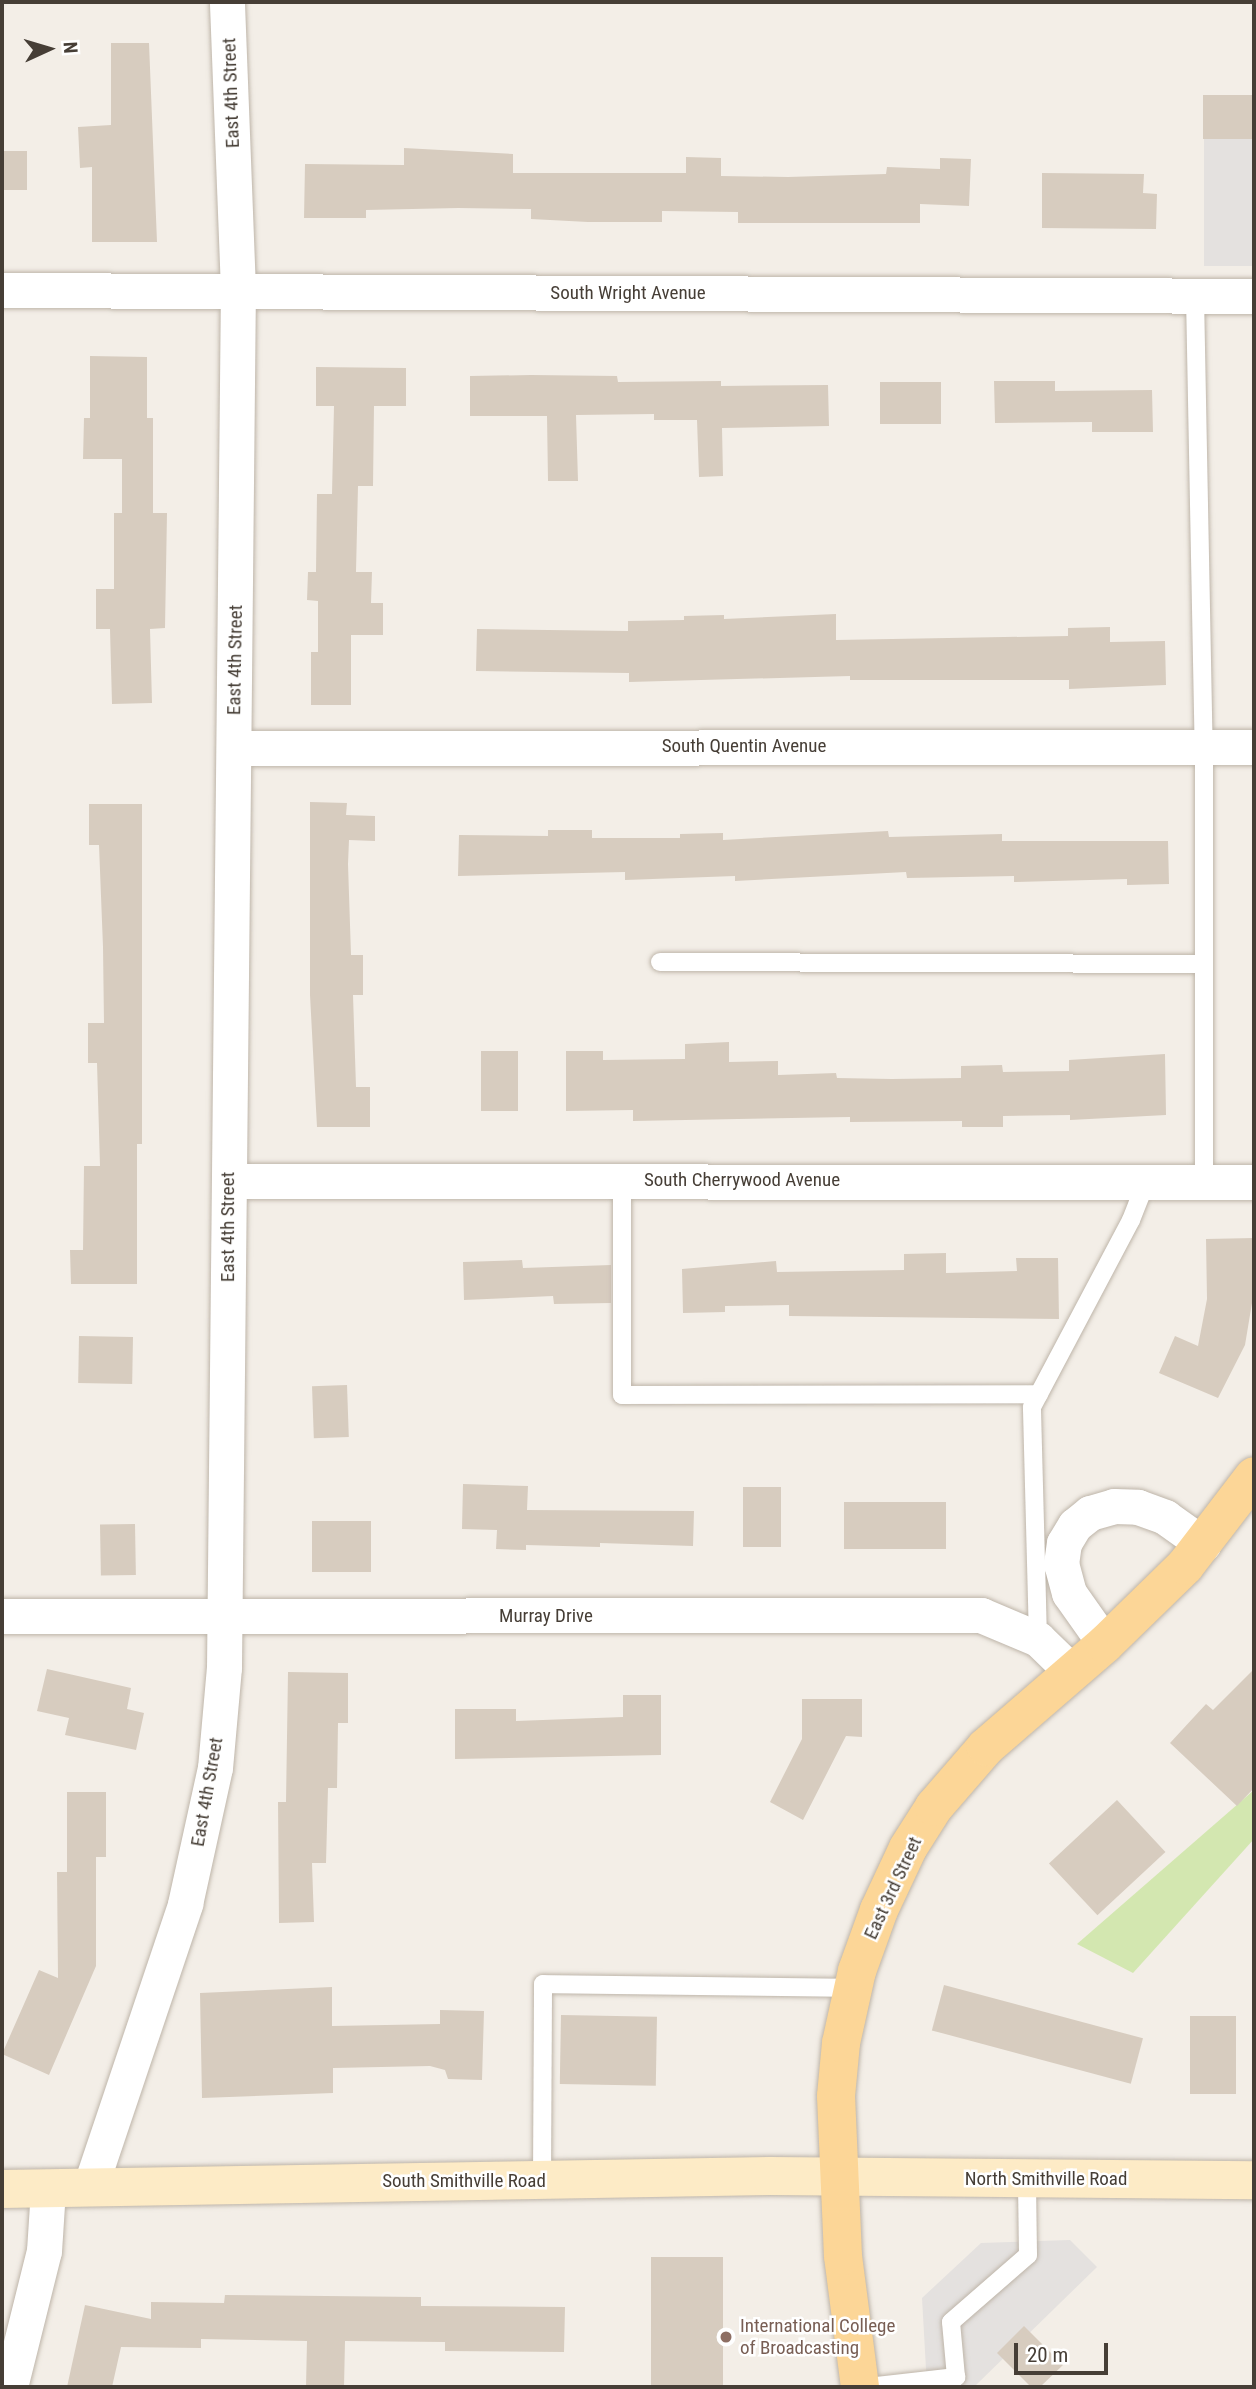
<!DOCTYPE html>
<style>
body{margin:0}
#map{position:relative;width:1256px;height:2389px;overflow:hidden;background:#f3eee7;font-family:"Roboto Condensed",sans-serif}
div>[style]{position:absolute}
.green>*{inset:0;background:#d3e7b0}
.parking>*{inset:0;background:#e4e1df;transform-origin:0 0}
.building>*{inset:0;background:#d7ccbf;transform-origin:0 0}
.roads{filter:drop-shadow(0 0 2px #beb5a9) drop-shadow(0 0 2px #beb5a9)}
.service>*{height:18px;margin:-9px;padding:0 9px;transform-origin:9px;border-radius:9px;background:#fff}
.minor>*{height:35px;margin:-17.5px;padding:0 17.5px;transform-origin:17.5px;border-radius:17.5px;background:#fff}
.secondary>*{height:38px;margin:-19px;padding:0 19px;transform-origin:19px;border-radius:19px;background:#fdebc6}
.primary>*{height:38px;margin:-19px;padding:0 19px;transform-origin:19px;border-radius:19px;background:#fcd697}
.dots>*{width:19px;height:19px;translate:-50% -50%;box-sizing:border-box;border:4px solid #fff;border-radius:50%}
span{translate:-50% -50%;white-space:nowrap;text-align:center;line-height:1.15;-webkit-text-stroke:5px #fff;paint-order:stroke}
.street-label{font-size:19px;color:#463e36}
.education-label{font-size:19px;color:#785e54}
.left{translate:0 -50%;text-align:left}
.frame{position:absolute;inset:0;border:4px solid #463e36;pointer-events:none}
.north{position:absolute;left:14px;top:14px;width:70px;height:70px;-webkit-text-stroke:5px #fff;paint-order:stroke;rotate:86deg;font-size:19px;font-weight:700;line-height:28px;text-align:center;color:#463e36}
.north::after{content:'';display:block;margin:auto;width:24px;height:32px;background:#463e36;clip-path:polygon(50% 0,100% 100%,50% 72%,0 100%)}
.scale{position:absolute;left:1014px;top:2343px;width:94px;height:32px;box-sizing:border-box;border:4px solid #463e36;border-top:0;padding-left:9px;font-size:21px;line-height:24px;white-space:nowrap;color:#463e36;-webkit-text-stroke:5px #fff;paint-order:stroke}
</style>
<div id="map">
<div class="green">
<div style="clip-path:polygon(1254px 1790px,1254px 1839px,1133px 1973px,1077px 1944px)"></div>
</div>
<div class="parking">
<div style="left:1254px;top:139px;width:127px;height:50px;rotate:90deg"></div>
<div style="clip-path:polygon(1070px 2240px,1097px 2267px,974px 2387px,927px 2387px,922px 2298px,981px 2243px)"></div>
</div>
<div class="building">
<div style="clip-path:polygon(111px 43px,149px 43px,157px 242px,92px 242px,92px 167px,80px 168px,78px 127px,111px 125px)"></div>
<div style="left:1254px;top:95px;width:44px;height:51px;rotate:90deg"></div>
<div style="clip-path:polygon(404px 148px,513px 154px,513px 173px,686px 173px,686px 157px,721px 158px,721px 176px,788px 177px,886px 174px,887px 167px,940px 169px,940px 158px,971px 159px,969px 206px,920px 204px,920px 223px,738px 223px,738px 212px,662px 211px,662px 222px,588px 222px,531px 219px,531px 209px,458px 208px,366px 210px,366px 218px,304px 218px,305px 164px,404px 165px)"></div>
<div style="left:2px;top:151px;width:25px;height:39px"></div>
<div style="clip-path:polygon(1042px 173px,1144px 174px,1143px 193px,1157px 194px,1156px 229px,1042px 228px)"></div>
<div style="clip-path:polygon(90px 356px,147px 357px,147px 418px,153px 418px,153px 513px,167px 513px,165px 628px,150px 629px,152px 703px,112px 704px,110px 629px,96px 629px,96px 589px,114px 589px,114px 513px,122px 513px,122px 459px,83px 459px,84px 418px,90px 418px)"></div>
<div style="clip-path:polygon(316px 367px,406px 368px,406px 406px,374px 406px,373px 486px,358px 486px,356px 572px,372px 572px,371px 603px,383px 603px,383px 635px,351px 635px,351px 705px,311px 705px,311px 652px,318px 652px,318px 601px,307px 600px,308px 572px,316px 572px,317px 494px,332px 494px,334px 406px,316px 406px)"></div>
<div style="clip-path:polygon(531px 375px,617px 376px,618px 382px,721px 381px,721px 386px,828px 385px,829px 426px,722px 428px,723px 476px,699px 477px,697px 420px,654px 420px,654px 414px,576px 415px,578px 481px,548px 481px,547px 416px,470px 416px,470px 376px)"></div>
<div style="clip-path:polygon(994px 381px,1055px 381px,1055px 391px,1152px 390px,1153px 432px,1092px 432px,1092px 422px,995px 423px)"></div>
<div style="left:880px;top:382px;width:61px;height:42px"></div>
<div style="clip-path:polygon(836px 614px,836px 640px,1068px 636px,1068px 628px,1110px 627px,1110px 642px,1165px 641px,1166px 685px,1069px 689px,1069px 680px,850px 680px,850px 676px,629px 682px,629px 673px,476px 671px,477px 629px,628px 631px,628px 621px,684px 620px,684px 616px,724px 615px,724px 619px)"></div>
<div style="clip-path:polygon(310px 802px,347px 803px,346px 815px,375px 816px,375px 841px,349px 840px,348px 864px,351px 955px,363px 955px,363px 995px,353px 995px,356px 1087px,370px 1087px,370px 1127px,317px 1127px,310px 995px)"></div>
<div style="clip-path:polygon(89px 804px,142px 804px,142px 1144px,137px 1144px,137px 1284px,71px 1284px,70px 1250px,83px 1250px,84px 1166px,100px 1166px,97px 1063px,88px 1063px,88px 1023px,104px 1023px,103px 947px,99px 845px,89px 845px)"></div>
<div style="clip-path:polygon(548px 830px,592px 830px,592px 838px,680px 838px,680px 834px,723px 833px,723px 840px,888px 831px,889px 837px,1002px 834px,1002px 841px,1168px 841px,1169px 884px,1127px 885px,1127px 879px,1014px 882px,1014px 876px,907px 878px,906px 872px,735px 881px,735px 876px,625px 880px,625px 872px,458px 876px,459px 835px,548px 836px)"></div>
<div style="clip-path:polygon(729px 1042px,729px 1062px,778px 1061px,778px 1075px,836px 1073px,837px 1078px,892px 1079px,961px 1078px,961px 1066px,1002px 1065px,1003px 1072px,1069px 1071px,1069px 1060px,1165px 1054px,1166px 1115px,1070px 1120px,1070px 1115px,1003px 1116px,1003px 1127px,962px 1127px,962px 1121px,850px 1122px,850px 1117px,633px 1121px,633px 1110px,566px 1111px,566px 1051px,603px 1051px,603px 1060px,685px 1059px,685px 1044px)"></div>
<div style="left:481px;top:1051px;width:37px;height:60px"></div>
<div style="clip-path:polygon(1254px 1238px,1254px 1291px,1245px 1345px,1218px 1398px,1159px 1373px,1175px 1336px,1198px 1346px,1207px 1299px,1206px 1239px)"></div>
<div style="clip-path:polygon(946px 1253px,946px 1273px,1017px 1271px,1016px 1258px,1058px 1258px,1059px 1319px,789px 1316px,789px 1305px,725px 1306px,725px 1312px,683px 1313px,682px 1269px,776px 1261px,777px 1272px,904px 1270px,904px 1254px)"></div>
<div style="clip-path:polygon(522px 1260px,523px 1268px,611px 1265px,611px 1303px,554px 1304px,553px 1296px,464px 1300px,463px 1262px)"></div>
<div style="left:79px;top:1336px;width:54px;height:47px;rotate:1deg"></div>
<div style="left:347px;top:1385px;width:52px;height:35px;rotate:88deg"></div>
<div style="clip-path:polygon(463px 1484px,528px 1486px,527px 1510px,694px 1511px,693px 1546px,600px 1543px,600px 1547px,526px 1545px,526px 1550px,496px 1549px,497px 1530px,462px 1529px)"></div>
<div style="left:743px;top:1487px;width:38px;height:60px"></div>
<div style="left:844px;top:1502px;width:102px;height:47px"></div>
<div style="left:312px;top:1521px;width:59px;height:51px"></div>
<div style="left:135px;top:1524px;width:51px;height:35px;rotate:89deg"></div>
<div style="clip-path:polygon(47px 1669px,131px 1688px,127px 1709px,144px 1713px,136px 1750px,65px 1735px,69px 1718px,37px 1711px)"></div>
<div style="clip-path:polygon(1254px 1669px,1254px 1788px,1237px 1806px,1170px 1743px,1206px 1704px,1213px 1710px)"></div>
<div style="clip-path:polygon(288px 1672px,348px 1673px,348px 1723px,338px 1723px,337px 1788px,328px 1788px,326px 1863px,312px 1863px,314px 1922px,279px 1923px,278px 1802px,286px 1802px)"></div>
<div style="clip-path:polygon(623px 1695px,661px 1695px,661px 1755px,455px 1759px,455px 1709px,516px 1709px,516px 1721px,623px 1717px)"></div>
<div style="clip-path:polygon(802px 1699px,862px 1699px,862px 1737px,846px 1736px,803px 1820px,770px 1802px,802px 1739px)"></div>
<div style="clip-path:polygon(67px 1792px,106px 1792px,106px 1857px,96px 1857px,96px 1966px,49px 2075px,2px 2054px,39px 1970px,58px 1978px,57px 1872px,67px 1872px)"></div>
<div style="left:1117px;top:1800px;width:71px;height:93px;rotate:47deg"></div>
<div style="left:944px;top:1985px;width:206px;height:47px;rotate:15deg"></div>
<div style="clip-path:polygon(332px 1987px,332px 2026px,440px 2024px,440px 2010px,484px 2011px,482px 2080px,448px 2079px,445px 2070px,430px 2066px,333px 2068px,333px 2093px,202px 2098px,200px 1993px)"></div>
<div style="left:561px;top:2015px;width:96px;height:69px;rotate:1deg"></div>
<div style="left:1190px;top:2016px;width:46px;height:78px"></div>
<div style="left:651px;top:2257px;width:72px;height:130px"></div>
<div style="clip-path:polygon(225px 2295px,421px 2297px,421px 2306px,565px 2307px,564px 2352px,445px 2351px,445px 2342px,345px 2341px,344px 2387px,306px 2387px,307px 2341px,201px 2339px,201px 2348px,121px 2347px,112px 2387px,67px 2387px,85px 2305px,151px 2319px,151px 2302px,224px 2303px)"></div>
<div style="clip-path:polygon(1024px 2326px,1063px 2365px,1040px 2387px,1031px 2387px,997px 2353px)"></div>
</div>
<div class="roads">
<div class="service">
<div style="left:1195px;top:296px;width:451px;rotate:88.9deg"></div>
<div style="left:1204px;top:747px;width:435px;rotate:90deg"></div>
<div style="left:660px;top:962px;width:544px;rotate:0.21deg"></div>
<div style="left:622px;top:1180px;width:215px;rotate:90deg"></div>
<div style="left:622px;top:1395px;width:417px;rotate:-0.1deg"></div>
<div style="left:1038px;top:1639px;width:232px;rotate:-91.5deg"></div>
<div style="left:1032px;top:1407px;width:212px;rotate:-62.1deg"></div>
<div style="left:1131px;top:1220px;width:41px;rotate:-68.5deg"></div>
<div style="left:542px;top:2181px;width:197px;rotate:-89.7deg"></div>
<div style="left:543px;top:1984px;width:311px;rotate:0.7deg"></div>
<div style="left:868px;top:2387px;width:89px;rotate:-6.5deg"></div>
<div style="left:956px;top:2377px;width:55px;rotate:-95.2deg"></div>
<div style="left:951px;top:2322px;width:102px;rotate:-41deg"></div>
<div style="left:1028px;top:2255px;width:76px;rotate:-90.8deg"></div>
</div>
<div class="minor">
<div style="left:2px;top:290px;width:1252px;rotate:0.27deg"></div>
<div style="left:234px;top:748px;width:1020px;rotate:-0.06deg"></div>
<div style="left:229px;top:1181px;width:1025px;rotate:0.06deg"></div>
<div style="left:2px;top:1616px;width:979px;rotate:-0.06deg"></div>
<div style="left:981px;top:1615px;width:62px;rotate:22.8deg"></div>
<div style="left:1038px;top:1639px;width:47px;rotate:44.1deg"></div>
<div style="left:1105px;top:1644px;width:62px;rotate:-125.2deg"></div>
<div style="left:1069px;top:1593px;width:30px;rotate:-105deg"></div>
<div style="left:1061px;top:1564px;width:21px;rotate:-82deg"></div>
<div style="left:1064px;top:1543px;width:21px;rotate:-59deg"></div>
<div style="left:1075px;top:1525px;width:19px;rotate:-39deg"></div>
<div style="left:1090px;top:1513px;width:25px;rotate:-16deg"></div>
<div style="left:1114px;top:1506px;width:24px;rotate:2deg"></div>
<div style="left:1138px;top:1507px;width:29px;rotate:20deg"></div>
<div style="left:1165px;top:1517px;width:47px;rotate:35.4deg"></div>
<div style="left:90px;top:2187px;width:299px;rotate:-71.4deg"></div>
<div style="left:185px;top:1904px;width:139px;rotate:-77.6deg"></div>
<div style="left:215px;top:1768px;width:100px;rotate:-84.9deg"></div>
<div style="left:224px;top:1668px;width:1378px;rotate:-89.42deg"></div>
<div style="left:238px;top:290px;width:288px;rotate:-92.2deg"></div>
<div style="left:10px;top:2387px;width:140px;rotate:-76deg"></div>
<div style="left:44px;top:2251px;width:62px;rotate:-86.3deg"></div>
</div>
<div class="secondary">
<div style="left:2px;top:2189px;width:768px;rotate:-0.97deg"></div>
<div style="left:770px;top:2176px;width:484px;rotate:0.5deg"></div>
</div>
<div class="primary">
<div style="left:860px;top:2387px;width:132px;rotate:-97.4deg"></div>
<div style="left:843px;top:2256px;width:160px;rotate:-92.5deg"></div>
<div style="left:836px;top:2096px;width:53px;rotate:-84.6deg"></div>
<div style="left:841px;top:2043px;width:74px;rotate:-77.5deg"></div>
<div style="left:857px;top:1971px;width:65px;rotate:-70.2deg"></div>
<div style="left:879px;top:1910px;width:68px;rotate:-64.9deg"></div>
<div style="left:908px;top:1848px;width:49px;rotate:-57.6deg"></div>
<div style="left:934px;top:1807px;width:79px;rotate:-49.1deg"></div>
<div style="left:986px;top:1747px;width:157px;rotate:-40.9deg"></div>
<div style="left:1105px;top:1644px;width:112px;rotate:-44.3deg"></div>
<div style="left:1185px;top:1566px;width:113px;rotate:-52.5deg"></div>
</div>
</div>
<div class="dots">
<div style="left:726px;top:2337px;background:#8d6e63"></div>
</div>
<div class="street-label">
<span style="left:231px;top:93px;rotate:-92deg">East 4th Street</span>
<span style="left:628px;top:293px">South Wright Avenue</span>
<span style="left:235px;top:660px;rotate:-89deg">East 4th Street</span>
<span style="left:744px;top:746px">South Quentin Avenue</span>
<span style="left:742px;top:1180px">South Cherrywood Avenue</span>
<span style="left:228px;top:1227px;rotate:-90deg">East 4th Street</span>
<span style="left:546px;top:1616px">Murray Drive</span>
<span style="left:207px;top:1792px;rotate:-80deg">East 4th Street</span>
<span style="left:893px;top:1888px;rotate:-65deg">East 3rd Street</span>
<span style="left:1046px;top:2179px">North Smithville Road</span>
<span style="left:464px;top:2181px">South Smithville Road</span>
</div>
<div class="education-label">
<span class="left" style="left:740px;top:2337px">International College<br>of Broadcasting</span>
</div>
<div class="frame"></div>
<div class="north">N</div>
<div class="scale">20 m</div>
</div>
